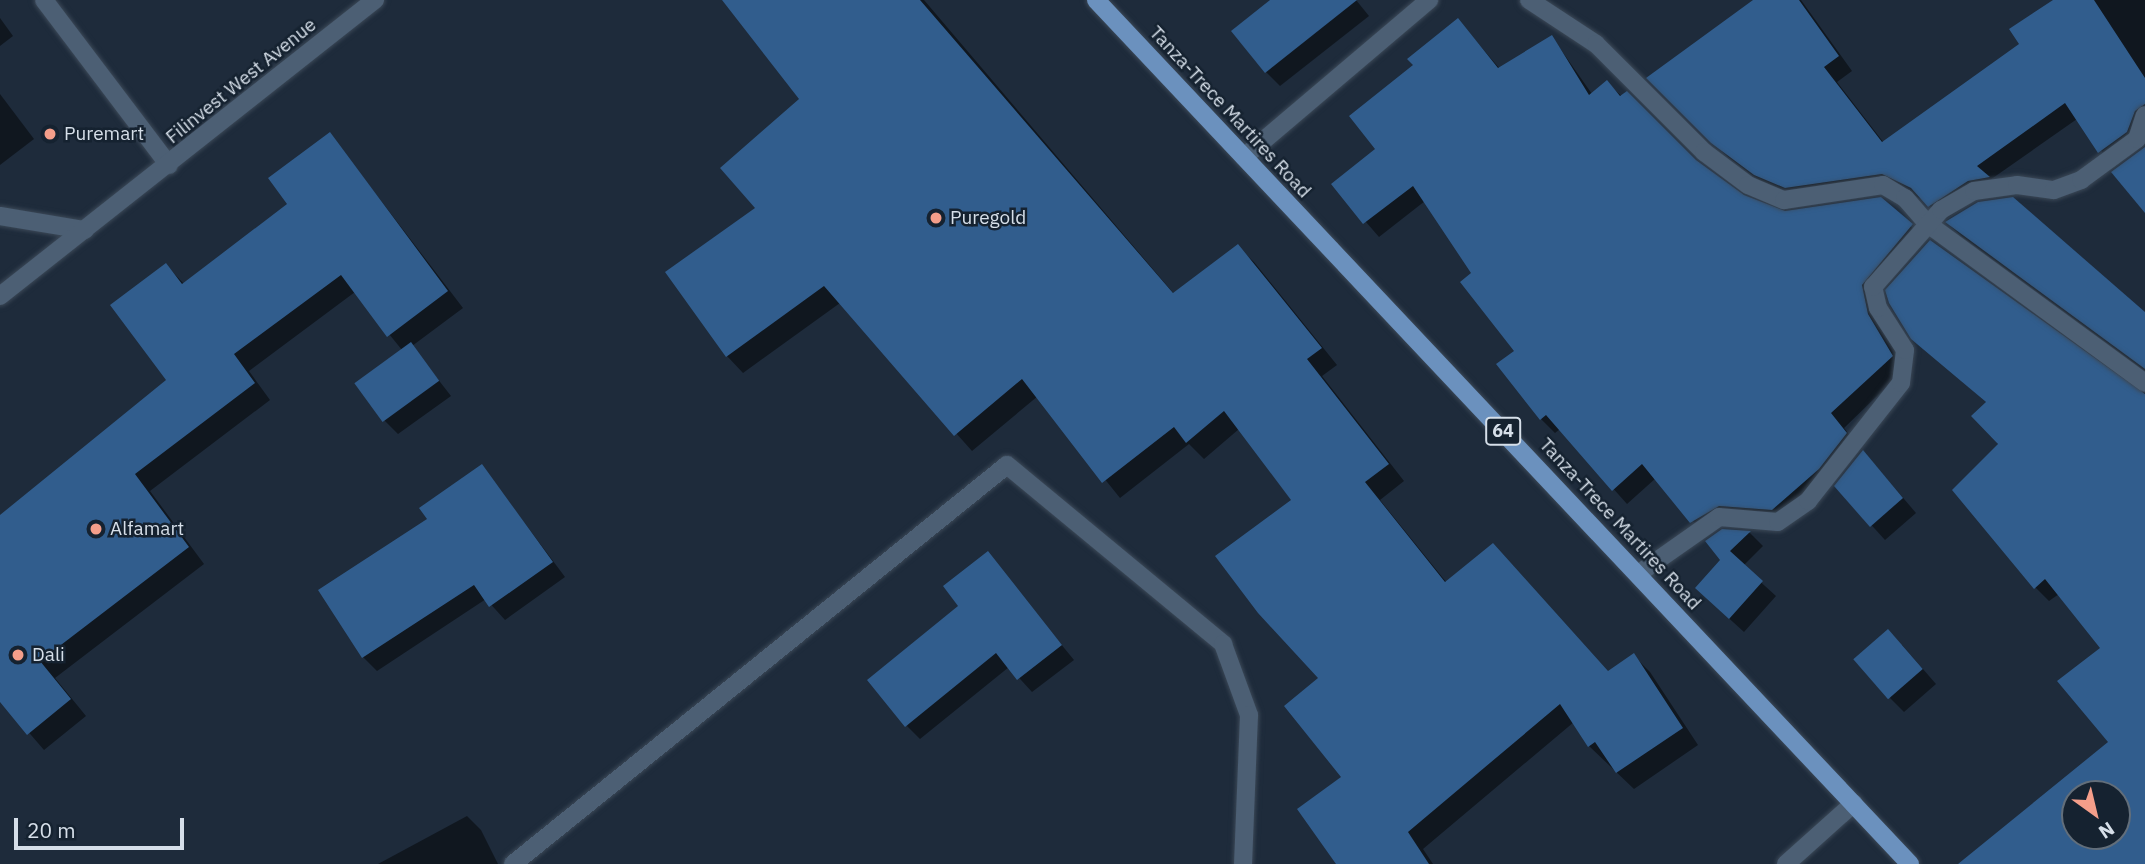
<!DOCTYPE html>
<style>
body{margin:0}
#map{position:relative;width:2145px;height:864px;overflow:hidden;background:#1e2b3b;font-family:"IBM Plex Sans",sans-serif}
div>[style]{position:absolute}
.shadow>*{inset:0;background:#0007}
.building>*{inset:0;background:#315d8d;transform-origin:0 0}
.roads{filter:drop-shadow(0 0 2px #3b4857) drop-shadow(0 0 2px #3b4857)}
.service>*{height:18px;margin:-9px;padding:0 9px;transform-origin:9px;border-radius:9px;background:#4c5f74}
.minor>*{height:18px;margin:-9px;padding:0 9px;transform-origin:9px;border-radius:9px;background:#4c5f74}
.tertiary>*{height:18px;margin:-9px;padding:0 9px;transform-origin:9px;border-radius:9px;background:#4c5f74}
.primary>*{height:18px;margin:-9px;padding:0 9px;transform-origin:9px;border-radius:9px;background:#6b91be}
.dots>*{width:19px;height:19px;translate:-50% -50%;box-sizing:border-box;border:4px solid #152230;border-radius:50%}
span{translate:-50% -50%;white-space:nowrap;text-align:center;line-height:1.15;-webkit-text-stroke:5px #152230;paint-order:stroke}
.shield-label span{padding:2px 5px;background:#152230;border:2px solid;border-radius:5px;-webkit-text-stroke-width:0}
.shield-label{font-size:18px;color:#d6dfe9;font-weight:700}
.street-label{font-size:19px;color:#d6dfe9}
.poi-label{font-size:19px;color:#d6dfe9}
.left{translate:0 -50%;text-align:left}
.north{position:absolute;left:2061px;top:780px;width:70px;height:70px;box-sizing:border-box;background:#152230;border:2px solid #626e7a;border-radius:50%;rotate:146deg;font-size:19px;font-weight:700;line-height:28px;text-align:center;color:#d6dfe9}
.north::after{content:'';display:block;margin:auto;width:24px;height:32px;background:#f49e8a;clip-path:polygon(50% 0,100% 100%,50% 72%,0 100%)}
.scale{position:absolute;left:14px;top:818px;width:170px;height:32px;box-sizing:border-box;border:4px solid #d6dfe9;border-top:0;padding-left:9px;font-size:21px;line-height:24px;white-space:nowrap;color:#d6dfe9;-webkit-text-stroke:5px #152230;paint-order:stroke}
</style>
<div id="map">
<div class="shadow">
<div style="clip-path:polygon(724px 0,924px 0,1175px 295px,1237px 246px,1254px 262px,1337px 365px,1322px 376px,1404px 481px,1380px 500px,1447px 583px,1609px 673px,1634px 656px,1650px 672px,1698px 745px,1634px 789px,1589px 746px,1574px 722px,1423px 849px,1433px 864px,1338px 864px,1344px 777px,1320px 678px,1294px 500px,1239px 429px,1204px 459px,1189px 444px,1120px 498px,1038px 396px,972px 451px,840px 303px,743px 373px,727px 356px,758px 208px,801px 99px)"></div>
<div style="clip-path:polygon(1273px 0,1356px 0,1369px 16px,1280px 86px,1266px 72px)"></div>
<div style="clip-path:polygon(1756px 0,1801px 0,1852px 71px,1837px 82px,1884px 143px,2021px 44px,2062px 0,2145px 0,2145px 136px,2113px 166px,2077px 119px,1990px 180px,2001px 191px,1983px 195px,1944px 220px,1925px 201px,1898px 187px,1801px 202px,1770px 189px,1728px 157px,1648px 78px)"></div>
<div style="clip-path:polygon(0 18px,13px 36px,0 46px)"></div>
<div style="clip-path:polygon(1458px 20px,1500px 69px,1552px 37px,1592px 94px,1607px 83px,1695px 162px,1743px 197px,1785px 213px,1880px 199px,1926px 240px,1875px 298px,1906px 368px,1844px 428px,1860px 448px,1787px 523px,1734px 519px,1706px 536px,1656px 478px,1627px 504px,1560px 429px,1555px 433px,1541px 419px,1516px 351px,1474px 274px,1425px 201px,1379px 237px,1333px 184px,1378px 150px,1415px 66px)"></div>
<div style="clip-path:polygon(0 94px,34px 139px,0 165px)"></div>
<div style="clip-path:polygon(330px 134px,463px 308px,412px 346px,451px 396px,398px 434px,384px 420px,402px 350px,355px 292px,249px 371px,270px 400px,150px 491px,204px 564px,55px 678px,86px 716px,44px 750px,0 699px,0 517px,169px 380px,166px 265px,184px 284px,290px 204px)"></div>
<div style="clip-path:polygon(1948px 223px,2145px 315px,2145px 371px,1961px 236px)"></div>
<div style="clip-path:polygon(evenodd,1929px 352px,2145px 393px,2145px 864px,1961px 864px,2111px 743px,2102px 648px,2059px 594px,2049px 601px,2035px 587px,1987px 403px,1929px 352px,2075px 794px,2117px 794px,2117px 836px,2075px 836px,2075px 794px)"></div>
<div style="clip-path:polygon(482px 466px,565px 577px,505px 620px,486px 599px,377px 671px,363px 657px,429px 519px)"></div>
<div style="clip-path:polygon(1876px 466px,1916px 513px,1885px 540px,1836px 486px)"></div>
<div style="clip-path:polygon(1723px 530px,1750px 533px,1763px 546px,1743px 566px,1776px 596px,1744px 632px,1711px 602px,1722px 560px)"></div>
<div style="clip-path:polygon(987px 554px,1074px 660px,1032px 692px,1009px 667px,920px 739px,907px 726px)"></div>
<div style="clip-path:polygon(1902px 645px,1936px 684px,1904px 712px,1890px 698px)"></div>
<div style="clip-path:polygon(467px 816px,481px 830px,498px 864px,378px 864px)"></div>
</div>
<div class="building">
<div style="clip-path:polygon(722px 0,920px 0,1173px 293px,1238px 244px,1322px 348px,1307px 359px,1389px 464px,1365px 482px,1445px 582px,1493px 543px,1608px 671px,1634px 653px,1683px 728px,1616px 773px,1595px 742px,1588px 747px,1560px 704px,1408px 832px,1429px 864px,1336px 864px,1297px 809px,1341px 777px,1284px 706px,1318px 678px,1258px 613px,1215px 556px,1291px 500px,1224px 411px,1186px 443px,1174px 427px,1102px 483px,1022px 379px,954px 436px,824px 286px,726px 357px,665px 272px,755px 208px,720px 168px,799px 99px)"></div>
<div style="clip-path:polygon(1270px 0,1357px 0,1265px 73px,1231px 31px)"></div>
<div style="clip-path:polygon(1753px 0,1799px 0,1839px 56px,1824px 67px,1882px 142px,2019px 44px,2009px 29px,2053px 0,2094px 0,2145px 78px,2145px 104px,2135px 111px,2127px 132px,2098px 153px,2065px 103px,1977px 166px,1990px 177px,1968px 181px,1928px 207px,1911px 188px,1882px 174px,1785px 188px,1754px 175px,1711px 143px,1646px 78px)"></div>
<div style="clip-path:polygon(1458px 18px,1498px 68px,1552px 35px,1589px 95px,1607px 80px,1620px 96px,1627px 91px,1696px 160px,1744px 195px,1785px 211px,1881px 197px,1913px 224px,1862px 285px,1868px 314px,1893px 356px,1831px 413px,1847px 433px,1819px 469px,1772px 510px,1719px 506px,1690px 523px,1642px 464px,1612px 491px,1546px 415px,1540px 420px,1496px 364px,1514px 351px,1460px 282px,1471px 273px,1413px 186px,1363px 224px,1331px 184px,1375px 149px,1349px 116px,1413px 65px,1407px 59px)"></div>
<div style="clip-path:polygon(330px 132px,448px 291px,387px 337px,341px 275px,234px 354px,255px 383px,135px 474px,189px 547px,40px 661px,71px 699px,27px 735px,0 702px,0 515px,166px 380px,110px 305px,166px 263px,182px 284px,287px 204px,268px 178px)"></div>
<div style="clip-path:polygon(2145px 147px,2145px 213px,2111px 172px)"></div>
<div style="clip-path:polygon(2013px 197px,2145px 312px,2145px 369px,1945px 222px,1978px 202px)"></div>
<div style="clip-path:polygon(evenodd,1930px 240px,2145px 394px,2145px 864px,1958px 864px,2108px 742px,2057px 681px,2100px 648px,2045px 579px,2034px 589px,1952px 490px,1998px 444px,1971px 416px,1986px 402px,1911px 339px,1889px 303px,1885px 290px,1930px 240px,2075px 794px,2117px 794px,2117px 836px,2075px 836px,2075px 794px)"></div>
<div style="left:411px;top:342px;width:48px;height:70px;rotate:54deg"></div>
<div style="clip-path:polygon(1863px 450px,1903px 498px,1870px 527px,1834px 486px)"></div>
<div style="clip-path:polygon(482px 464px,553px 562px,489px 607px,474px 585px,362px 658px,318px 590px,427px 519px,419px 508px)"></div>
<div style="clip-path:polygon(1722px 529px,1751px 531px,1730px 551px,1763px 581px,1729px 619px,1695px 588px,1720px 560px,1705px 541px)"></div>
<div style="clip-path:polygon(988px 551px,1062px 645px,1017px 680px,996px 653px,905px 727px,867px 680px,958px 606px,943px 586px)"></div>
<div style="left:1888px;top:629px;width:53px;height:46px;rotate:49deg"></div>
</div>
<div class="roads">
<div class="service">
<div style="left:1244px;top:157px;width:243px;rotate:-40.3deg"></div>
</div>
<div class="minor">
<div style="left:44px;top:0;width:207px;rotate:52.9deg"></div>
<div style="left:1529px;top:0;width:80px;rotate:33.3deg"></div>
<div style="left:1596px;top:44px;width:153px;rotate:45deg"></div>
<div style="left:1704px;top:152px;width:55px;rotate:36.9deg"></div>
<div style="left:1748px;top:185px;width:39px;rotate:23deg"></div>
<div style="left:1784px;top:200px;width:100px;rotate:-8.6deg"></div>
<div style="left:1883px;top:185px;width:26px;rotate:31deg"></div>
<div style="left:1905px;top:198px;width:35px;rotate:49deg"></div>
<div style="left:1928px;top:224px;width:269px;rotate:36.2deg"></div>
<div style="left:0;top:216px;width:86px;rotate:9.4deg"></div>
<div style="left:1638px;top:574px;width:99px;rotate:-35.1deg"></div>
<div style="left:1719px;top:517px;width:59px;rotate:4.8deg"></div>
<div style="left:1778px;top:522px;width:37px;rotate:-35deg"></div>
<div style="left:1808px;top:501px;width:150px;rotate:-51.8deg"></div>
<div style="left:1901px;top:383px;width:33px;rotate:-83deg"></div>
<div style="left:1905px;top:350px;width:50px;rotate:-122.7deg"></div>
<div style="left:1878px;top:308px;width:22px;rotate:-103deg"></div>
<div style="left:1873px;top:287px;width:103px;rotate:-48.6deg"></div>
<div style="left:1941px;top:210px;width:38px;rotate:-30deg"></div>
<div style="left:1974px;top:191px;width:43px;rotate:-7.9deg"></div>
<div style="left:2017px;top:185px;width:37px;rotate:8deg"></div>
<div style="left:2054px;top:190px;width:29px;rotate:-20deg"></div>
<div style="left:2081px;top:180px;width:69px;rotate:-36.2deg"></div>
<div style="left:2137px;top:139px;width:25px;rotate:-72deg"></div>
<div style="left:513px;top:864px;width:635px;rotate:-38.93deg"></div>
<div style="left:1007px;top:465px;width:281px;rotate:39.6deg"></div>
<div style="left:1223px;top:644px;width:76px;rotate:69.9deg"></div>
<div style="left:1249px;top:715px;width:149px;rotate:92.3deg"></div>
<div style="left:1786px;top:864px;width:91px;rotate:-41.9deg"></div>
</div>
<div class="tertiary">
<div style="left:0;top:296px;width:478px;rotate:-38.3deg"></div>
</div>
<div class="primary">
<div style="left:1096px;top:0;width:1187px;rotate:46.71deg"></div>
</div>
</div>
<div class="dots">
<div style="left:50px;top:134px;background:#f49e8a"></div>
<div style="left:936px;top:218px;background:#f49e8a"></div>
<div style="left:96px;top:529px;background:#f49e8a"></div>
<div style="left:18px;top:655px;background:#f49e8a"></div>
</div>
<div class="shield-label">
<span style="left:1503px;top:431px">64</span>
</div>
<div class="street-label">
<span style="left:241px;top:81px;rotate:-39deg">Filinvest West Avenue</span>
<span style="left:1230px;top:112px;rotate:47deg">Tanza-Trece Martires Road</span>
<span style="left:1620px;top:524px;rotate:47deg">Tanza-Trece Martires Road</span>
</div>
<div class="poi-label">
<span class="left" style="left:64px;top:134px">Puremart</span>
<span class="left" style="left:950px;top:218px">Puregold</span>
<span class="left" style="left:110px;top:529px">Alfamart</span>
<span class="left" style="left:32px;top:655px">Dali</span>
</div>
<div class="north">N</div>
<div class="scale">20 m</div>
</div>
